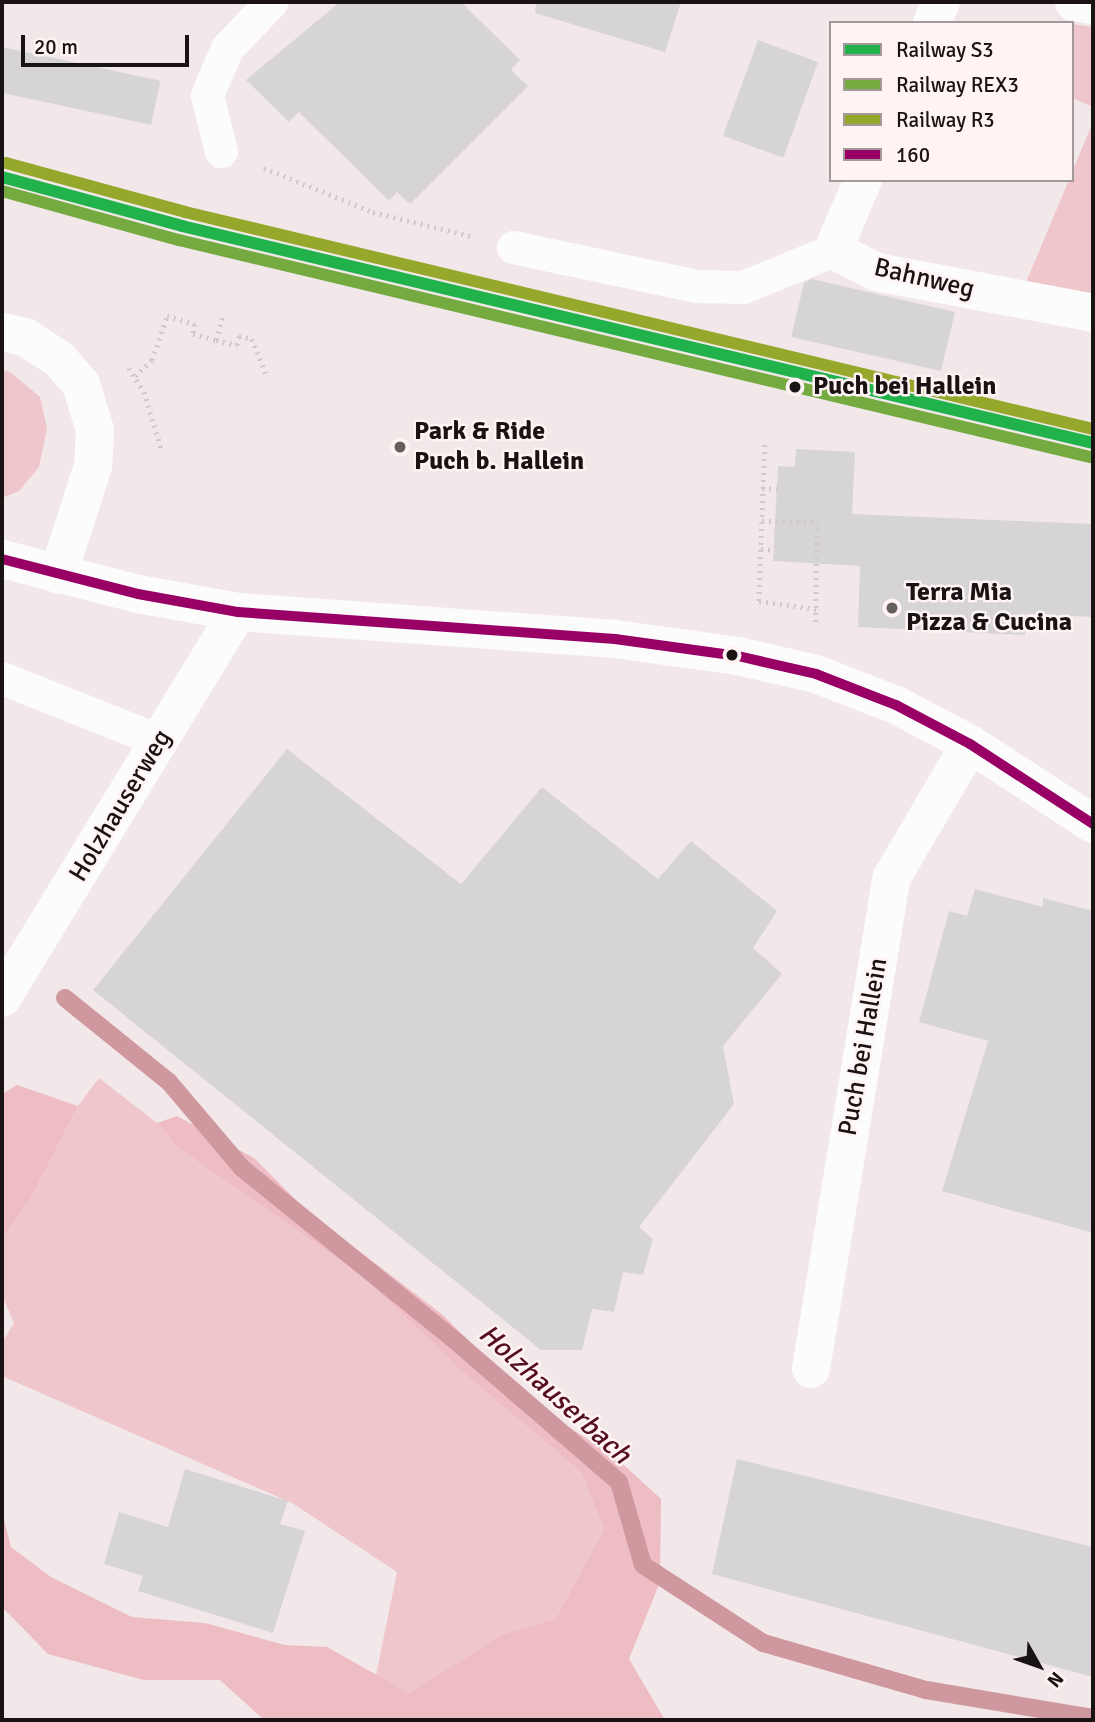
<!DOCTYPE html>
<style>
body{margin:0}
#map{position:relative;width:1095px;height:1722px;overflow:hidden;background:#f3e8e9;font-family:Signika,sans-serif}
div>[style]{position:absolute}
.green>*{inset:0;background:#eec6cb}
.forest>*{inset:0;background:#eebdc4}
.stream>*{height:18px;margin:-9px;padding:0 9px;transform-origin:9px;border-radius:9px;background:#cf989f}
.building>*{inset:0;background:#d7d4d7;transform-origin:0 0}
.path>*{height:4.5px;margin-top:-2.25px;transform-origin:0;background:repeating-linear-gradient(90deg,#cfcbcb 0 2px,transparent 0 7px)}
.lane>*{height:33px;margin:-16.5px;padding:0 16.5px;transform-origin:16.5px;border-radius:16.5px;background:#fdfcfc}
.street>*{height:38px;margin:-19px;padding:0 19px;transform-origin:19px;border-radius:19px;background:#fdfcfc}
.secondary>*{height:38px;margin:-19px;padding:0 19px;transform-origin:19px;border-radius:19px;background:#fdfcfc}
.bus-1>*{height:10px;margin:-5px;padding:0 5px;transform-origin:5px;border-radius:5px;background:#906}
.rail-1>*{height:12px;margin:-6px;padding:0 6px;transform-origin:6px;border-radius:6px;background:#22b24c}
.rail-2>*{height:12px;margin:-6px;padding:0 6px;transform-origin:6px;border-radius:6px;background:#74aa40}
.rail-3>*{height:12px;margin:-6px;padding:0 6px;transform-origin:6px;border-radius:6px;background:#96a82b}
.dots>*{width:19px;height:19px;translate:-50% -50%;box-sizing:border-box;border:4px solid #fff3f4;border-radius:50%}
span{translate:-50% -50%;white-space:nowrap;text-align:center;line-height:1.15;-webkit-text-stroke:5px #fff3f4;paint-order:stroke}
.street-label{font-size:26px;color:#191314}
.stop-label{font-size:26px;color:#191314;font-weight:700}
.left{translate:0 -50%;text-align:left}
.poi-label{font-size:26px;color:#191314;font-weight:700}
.water-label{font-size:28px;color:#540e20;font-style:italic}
.frame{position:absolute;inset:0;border:4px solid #191314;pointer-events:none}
.legend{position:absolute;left:829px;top:21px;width:245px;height:161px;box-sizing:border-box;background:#fff3f4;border:2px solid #a3999a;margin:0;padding:9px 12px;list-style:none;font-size:21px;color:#191314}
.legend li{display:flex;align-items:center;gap:14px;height:35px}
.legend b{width:35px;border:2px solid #a3999a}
.north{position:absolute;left:1004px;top:1631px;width:70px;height:70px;-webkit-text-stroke:5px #fff3f4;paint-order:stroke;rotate:130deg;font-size:19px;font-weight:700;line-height:28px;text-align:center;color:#191314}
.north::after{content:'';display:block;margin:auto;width:24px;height:32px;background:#191314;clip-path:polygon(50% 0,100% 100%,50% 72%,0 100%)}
.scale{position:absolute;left:21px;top:35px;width:168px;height:32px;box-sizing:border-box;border:4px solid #191314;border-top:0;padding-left:9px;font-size:21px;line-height:24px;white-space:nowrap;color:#191314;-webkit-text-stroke:5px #fff3f4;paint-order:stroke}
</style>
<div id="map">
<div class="green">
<div style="clip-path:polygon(1072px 24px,1093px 27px,1093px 107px,1072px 98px)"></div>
<div style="clip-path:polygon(1093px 122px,1093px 296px,1024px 287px,1069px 180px,1072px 180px,1072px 172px)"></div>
<div style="clip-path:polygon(2px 370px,10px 372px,40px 397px,47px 429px,39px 467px,19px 491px,2px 498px)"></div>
<div style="clip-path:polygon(99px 1078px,157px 1123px,178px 1148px,361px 1275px,470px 1379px,581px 1472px,604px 1529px,556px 1618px,501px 1635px,409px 1693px,376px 1675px,397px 1572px,292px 1503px,2px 1376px,2px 1343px,14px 1323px,2px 1295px,2px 1239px,30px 1200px,78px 1106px)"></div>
</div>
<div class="forest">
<div style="clip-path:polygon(17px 1085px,78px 1106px,30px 1200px,2px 1239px,2px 1094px)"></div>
<div style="clip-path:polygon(177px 1116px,254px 1158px,308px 1212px,443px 1315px,525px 1399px,614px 1456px,661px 1499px,660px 1582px,629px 1659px,665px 1720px,264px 1720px,220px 1680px,144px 1680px,48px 1654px,2px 1607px,2px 1511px,11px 1547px,51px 1577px,132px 1617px,205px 1623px,285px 1645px,327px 1647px,409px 1693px,501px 1635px,556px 1618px,604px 1529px,581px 1472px,470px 1379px,361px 1275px,178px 1148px,157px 1123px)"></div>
</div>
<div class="stream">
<div style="left:65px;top:998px;width:134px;rotate:38.9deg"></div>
<div style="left:169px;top:1082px;width:113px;rotate:49.7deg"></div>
<div style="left:242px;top:1168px;width:279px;rotate:39deg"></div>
<div style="left:459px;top:1344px;width:211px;rotate:40.8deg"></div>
<div style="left:619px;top:1482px;width:86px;rotate:73.9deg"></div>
<div style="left:643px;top:1565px;width:143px;rotate:33deg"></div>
<div style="left:763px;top:1643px;width:170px;rotate:16.1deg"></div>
<div style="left:926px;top:1690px;width:169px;rotate:9.5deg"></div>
</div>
<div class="building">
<div style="clip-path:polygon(340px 2px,461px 2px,520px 60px,511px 70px,528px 86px,410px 204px,397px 192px,389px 201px,299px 112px,289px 122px,246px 80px)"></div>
<div style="clip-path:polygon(536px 2px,681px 2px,665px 52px,535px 13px)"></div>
<div style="left:758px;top:40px;width:64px;height:102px;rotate:20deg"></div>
<div style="left:2px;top:47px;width:162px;height:45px;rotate:12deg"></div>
<div style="clip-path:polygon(812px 279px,955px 312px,941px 371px,791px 337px,804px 283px)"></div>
<div style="clip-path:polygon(796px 449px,855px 452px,852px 514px,1093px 524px,1093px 617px,1026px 614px,1025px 635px,858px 627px,860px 566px,773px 561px,778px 466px,795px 467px)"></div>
<div style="clip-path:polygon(287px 749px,461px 884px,542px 787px,658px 879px,691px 841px,777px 911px,753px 948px,782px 974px,723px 1046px,734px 1104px,639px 1227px,653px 1239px,643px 1275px,623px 1272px,614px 1312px,592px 1309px,582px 1350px,541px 1350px,93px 990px)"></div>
<div style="clip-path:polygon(975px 889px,1043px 907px,1043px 898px,1093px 911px,1093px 1233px,942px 1191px,988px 1041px,919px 1022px,949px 911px,967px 916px)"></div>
<div style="clip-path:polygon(737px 1459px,1093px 1547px,1093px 1677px,712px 1574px)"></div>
<div style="clip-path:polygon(185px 1469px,288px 1501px,280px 1524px,305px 1531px,273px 1633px,138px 1591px,143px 1576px,104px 1564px,119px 1512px,168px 1527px)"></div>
</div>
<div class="path">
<div style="left:264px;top:168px;width:118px;rotate:22deg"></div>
<div style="left:373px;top:212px;width:101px;rotate:13.8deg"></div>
<div style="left:216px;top:340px;width:22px;rotate:13deg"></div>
<div style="left:237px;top:345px;width:9px;rotate:-77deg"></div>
<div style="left:239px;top:336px;width:13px;rotate:13deg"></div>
<div style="left:252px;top:339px;width:40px;rotate:68deg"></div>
<div style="left:129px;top:368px;width:28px;rotate:58deg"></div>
<div style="left:144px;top:392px;width:62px;rotate:73deg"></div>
<div style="left:135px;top:376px;width:23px;rotate:-43deg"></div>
<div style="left:152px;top:360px;width:46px;rotate:-71.2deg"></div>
<div style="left:167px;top:316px;width:29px;rotate:16deg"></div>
<div style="left:195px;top:324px;width:10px;rotate:101deg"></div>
<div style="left:193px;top:334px;width:24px;rotate:15deg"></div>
<div style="left:216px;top:340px;width:24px;rotate:-75deg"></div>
<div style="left:765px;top:445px;width:156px;rotate:92.2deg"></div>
<div style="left:759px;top:601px;width:58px;rotate:8deg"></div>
<div style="left:762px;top:488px;width:15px;rotate:4deg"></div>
<div style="left:762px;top:521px;width:55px;rotate:1deg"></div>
<div style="left:817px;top:522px;width:102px;rotate:90.6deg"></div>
<div style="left:761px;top:549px;width:13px;rotate:4deg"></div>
</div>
<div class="lane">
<div style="left:221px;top:151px;width:58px;rotate:-104deg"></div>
<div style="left:207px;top:95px;width:51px;rotate:-66.9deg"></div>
<div style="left:227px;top:48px;width:64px;rotate:-46.3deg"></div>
<div style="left:513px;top:247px;width:187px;rotate:12deg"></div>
<div style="left:696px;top:286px;width:47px;rotate:1.2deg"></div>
<div style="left:743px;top:287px;width:97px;rotate:-22.3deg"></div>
<div style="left:2px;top:678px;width:170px;rotate:21.7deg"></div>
</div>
<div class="street">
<div style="left:1074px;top:2px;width:19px;rotate:9deg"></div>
<div style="left:932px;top:23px;width:23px;rotate:-67deg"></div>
<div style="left:863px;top:180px;width:76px;rotate:113.2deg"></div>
<div style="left:833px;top:250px;width:49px;rotate:26.6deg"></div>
<div style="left:877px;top:272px;width:220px;rotate:10.7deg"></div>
<div style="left:2px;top:332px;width:24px;rotate:12deg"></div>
<div style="left:25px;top:337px;width:40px;rotate:32.9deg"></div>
<div style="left:59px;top:359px;width:33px;rotate:49deg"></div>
<div style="left:81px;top:384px;width:48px;rotate:73.1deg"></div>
<div style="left:95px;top:430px;width:36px;rotate:93deg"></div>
<div style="left:93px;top:466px;width:114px;rotate:107.8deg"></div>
<div style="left:2px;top:998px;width:452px;rotate:-58.6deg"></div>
<div style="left:811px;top:1369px;width:499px;rotate:-80.7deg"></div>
<div style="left:892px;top:877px;width:154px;rotate:-59.6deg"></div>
</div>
<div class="secondary">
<div style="left:2px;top:559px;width:140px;rotate:14.4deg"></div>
<div style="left:138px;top:594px;width:102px;rotate:10.2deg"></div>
<div style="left:238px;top:612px;width:378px;rotate:4.1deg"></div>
<div style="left:615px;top:639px;width:124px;rotate:7.9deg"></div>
<div style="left:738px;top:656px;width:80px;rotate:13deg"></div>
<div style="left:816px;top:674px;width:86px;rotate:21.2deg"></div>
<div style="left:896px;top:705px;width:84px;rotate:27.8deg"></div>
<div style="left:970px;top:744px;width:147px;rotate:33deg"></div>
</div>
<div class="bus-1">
<div style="left:2px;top:559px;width:140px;rotate:14.4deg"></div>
<div style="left:138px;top:594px;width:102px;rotate:10.2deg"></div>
<div style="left:238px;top:612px;width:378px;rotate:4.1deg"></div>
<div style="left:615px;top:639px;width:124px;rotate:7.9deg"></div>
<div style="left:738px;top:656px;width:80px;rotate:13deg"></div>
<div style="left:816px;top:674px;width:86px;rotate:21.2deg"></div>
<div style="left:896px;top:705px;width:84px;rotate:27.8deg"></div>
<div style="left:970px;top:744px;width:147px;rotate:33deg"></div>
</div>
<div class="rail-1">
<div style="left:2px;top:177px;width:187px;rotate:15.2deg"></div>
<div style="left:182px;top:226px;width:936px;rotate:13.4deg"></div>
</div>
<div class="rail-2">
<div style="left:2px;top:191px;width:184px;rotate:15.5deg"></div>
<div style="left:179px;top:240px;width:936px;rotate:13.4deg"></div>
</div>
<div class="rail-3">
<div style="left:6px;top:163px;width:186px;rotate:15.3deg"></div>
<div style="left:185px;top:212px;width:934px;rotate:13.44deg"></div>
</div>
<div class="dots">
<div style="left:795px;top:387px;background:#191314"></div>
<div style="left:400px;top:447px;background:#655e5f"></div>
<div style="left:892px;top:608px;background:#655e5f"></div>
<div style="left:732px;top:655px;background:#191314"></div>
</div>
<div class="street-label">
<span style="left:924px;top:279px;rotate:13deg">Bahnweg</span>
<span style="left:121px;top:806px;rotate:-59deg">Holzhauserweg</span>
<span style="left:864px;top:1047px;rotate:-80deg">Puch bei Hallein</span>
</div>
<div class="stop-label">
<span class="left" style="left:813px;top:387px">Puch bei Hallein</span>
</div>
<div class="poi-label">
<span class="left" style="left:414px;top:447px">Park &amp; Ride<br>Puch b. Hallein</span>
<span class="left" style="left:906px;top:608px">Terra Mia<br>Pizza &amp; Cucina</span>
</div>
<div class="water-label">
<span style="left:555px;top:1394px;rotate:42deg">Holzhauserbach</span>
</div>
<div class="frame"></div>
<ul class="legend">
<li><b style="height:9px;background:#22b24c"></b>Railway S3</li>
<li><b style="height:9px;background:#74aa40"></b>Railway REX3</li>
<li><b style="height:9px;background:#96a82b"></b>Railway R3</li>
<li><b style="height:9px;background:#906"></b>160</li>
</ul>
<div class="north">N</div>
<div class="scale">20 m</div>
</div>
